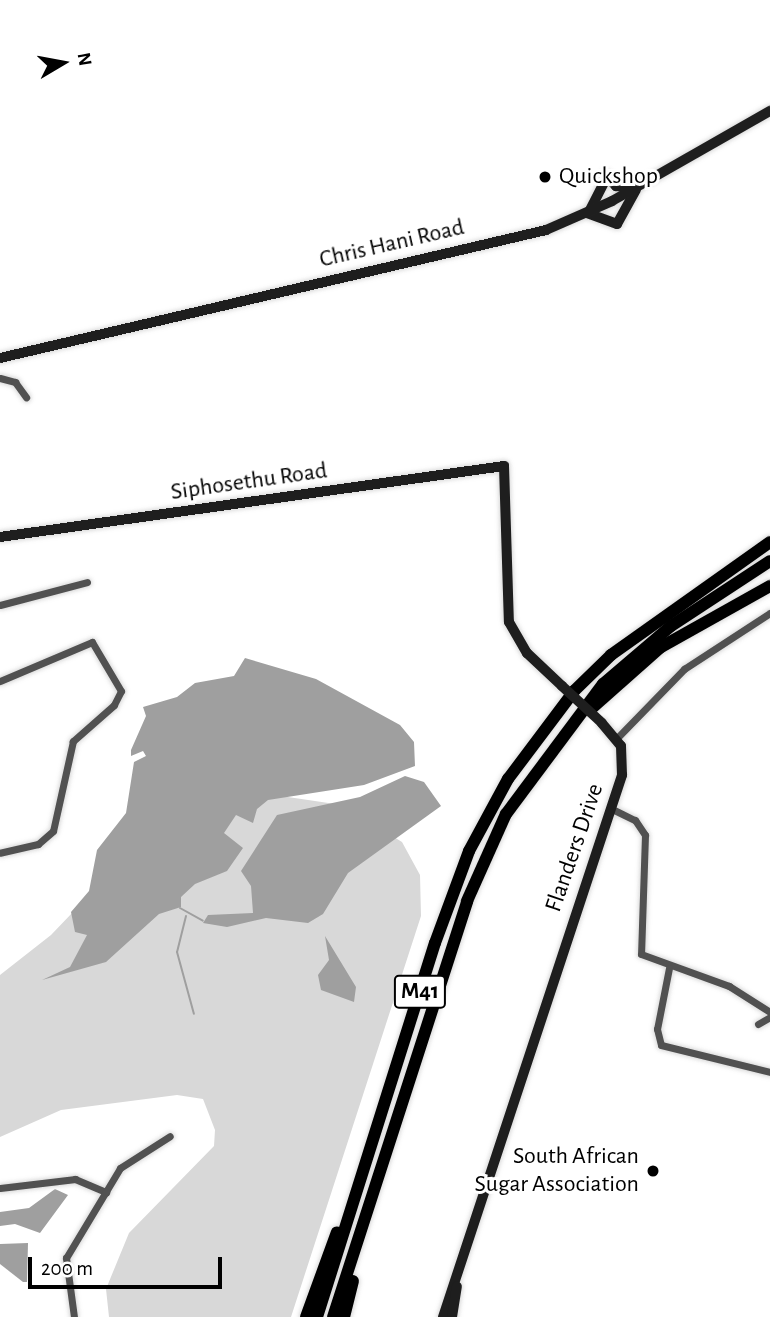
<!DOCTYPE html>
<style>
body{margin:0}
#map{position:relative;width:770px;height:1317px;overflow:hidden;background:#fff;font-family:"Alegreya Sans",sans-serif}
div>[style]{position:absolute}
.green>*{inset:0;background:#d8d8d8}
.water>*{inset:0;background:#9f9f9f}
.stream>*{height:2px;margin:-1px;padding:0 1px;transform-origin:1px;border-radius:1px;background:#9f9f9f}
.roads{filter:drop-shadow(0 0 2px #dbdbdb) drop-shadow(0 0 2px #dbdbdb)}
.street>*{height:7px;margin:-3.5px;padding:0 3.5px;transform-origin:3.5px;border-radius:3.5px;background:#515151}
.secondary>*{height:10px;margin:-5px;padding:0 5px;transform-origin:5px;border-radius:5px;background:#1e1e1e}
.highway>*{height:12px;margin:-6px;padding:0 6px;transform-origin:6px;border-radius:6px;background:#000}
.secondary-bridge>*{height:10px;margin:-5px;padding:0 5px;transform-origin:5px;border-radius:5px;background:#1e1e1e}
.dots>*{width:19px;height:19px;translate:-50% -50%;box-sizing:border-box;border:4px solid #fff;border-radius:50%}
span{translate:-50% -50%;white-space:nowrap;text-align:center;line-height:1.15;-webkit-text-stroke:6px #fff;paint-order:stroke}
.shield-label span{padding:2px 5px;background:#fff;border:2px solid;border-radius:5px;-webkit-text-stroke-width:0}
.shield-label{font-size:23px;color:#000;font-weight:700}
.poi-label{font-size:24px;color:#000}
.left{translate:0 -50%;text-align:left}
.right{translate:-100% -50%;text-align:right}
.street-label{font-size:24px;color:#000}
.north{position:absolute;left:28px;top:28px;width:70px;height:70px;-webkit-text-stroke:5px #fff;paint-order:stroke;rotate:80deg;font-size:19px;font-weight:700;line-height:28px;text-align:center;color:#000}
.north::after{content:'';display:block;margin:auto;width:24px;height:32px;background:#000;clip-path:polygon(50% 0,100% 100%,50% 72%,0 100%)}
.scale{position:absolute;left:28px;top:1257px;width:194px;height:32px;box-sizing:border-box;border:4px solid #000;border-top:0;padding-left:9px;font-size:21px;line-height:24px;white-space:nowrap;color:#000;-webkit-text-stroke:5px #fff;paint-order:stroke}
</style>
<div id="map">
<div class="green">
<div style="clip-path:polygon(254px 792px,342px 805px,402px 842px,420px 875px,421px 916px,291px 1317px,109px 1317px,106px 1289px,129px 1233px,214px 1146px,215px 1130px,203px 1099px,177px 1095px,61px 1110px,0 1137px,0 975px,51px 935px,118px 865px)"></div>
</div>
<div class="water">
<div style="clip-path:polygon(245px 658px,316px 679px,400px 725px,414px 742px,415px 766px,364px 785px,268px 800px,257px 809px,253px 823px,236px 815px,224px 833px,243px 848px,227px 871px,195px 884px,181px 897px,181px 907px,159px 914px,106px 962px,42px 980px,70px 967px,87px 935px,75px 932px,71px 912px,89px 891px,97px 850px,126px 813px,134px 762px,146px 756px,143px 751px,131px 756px,131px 750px,146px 716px,143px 707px,177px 697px,195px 683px,234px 676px)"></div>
<div style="clip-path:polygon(405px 776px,424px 782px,441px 806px,348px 873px,323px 914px,308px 923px,266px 918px,227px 927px,203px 923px,208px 915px,253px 913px,251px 886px,241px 871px,277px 815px,360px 797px)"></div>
<div style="clip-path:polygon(325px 936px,356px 987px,354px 1002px,321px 990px,318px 975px,329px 960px)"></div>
<div style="clip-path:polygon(55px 1189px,68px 1195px,40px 1233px,15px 1224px,0 1226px,0 1212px,29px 1208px)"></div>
<div style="clip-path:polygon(28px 1243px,27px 1282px,23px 1282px,0 1264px,0 1244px)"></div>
</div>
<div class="stream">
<div style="left:180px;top:908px;width:26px;rotate:29deg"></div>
<div style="left:186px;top:916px;width:37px;rotate:104deg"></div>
<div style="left:177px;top:952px;width:64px;rotate:74.7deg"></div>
</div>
<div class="roads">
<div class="street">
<div style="left:0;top:378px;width:16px;rotate:15deg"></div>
<div style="left:15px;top:382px;width:19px;rotate:54deg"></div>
<div style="left:0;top:605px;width:90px;rotate:-14.8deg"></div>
<div style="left:0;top:681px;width:100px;rotate:-23deg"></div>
<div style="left:92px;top:642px;width:57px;rotate:59.4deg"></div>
<div style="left:121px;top:691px;width:16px;rotate:117deg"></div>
<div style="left:114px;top:705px;width:55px;rotate:138.7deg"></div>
<div style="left:73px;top:741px;width:92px;rotate:102.5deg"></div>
<div style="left:53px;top:831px;width:20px;rotate:139deg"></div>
<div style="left:38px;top:844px;width:39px;rotate:167deg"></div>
<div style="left:616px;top:739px;width:98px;rotate:-45.8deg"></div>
<div style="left:684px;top:669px;width:103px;rotate:-33.1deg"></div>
<div style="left:610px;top:808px;width:28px;rotate:26deg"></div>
<div style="left:635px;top:820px;width:18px;rotate:56deg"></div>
<div style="left:645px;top:835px;width:119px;rotate:91.9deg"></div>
<div style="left:641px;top:954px;width:94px;rotate:20deg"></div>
<div style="left:729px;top:986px;width:49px;rotate:32.4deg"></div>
<div style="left:669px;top:968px;width:62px;rotate:101.1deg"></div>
<div style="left:657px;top:1029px;width:16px;rotate:76deg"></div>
<div style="left:661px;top:1045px;width:112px;rotate:13.9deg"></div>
<div style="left:758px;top:1024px;width:14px;rotate:-30deg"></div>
<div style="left:0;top:1188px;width:76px;rotate:-6.8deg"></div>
<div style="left:75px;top:1179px;width:34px;rotate:23deg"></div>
<div style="left:74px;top:1317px;width:60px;rotate:-97.7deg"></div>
<div style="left:66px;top:1258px;width:105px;rotate:-59deg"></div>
<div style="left:120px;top:1168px;width:59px;rotate:-32.6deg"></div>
</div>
<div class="secondary">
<div style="left:606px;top:175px;width:15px;rotate:48deg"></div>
<div style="left:616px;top:186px;width:18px;rotate:6deg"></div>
<div style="left:590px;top:210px;width:36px;rotate:-63deg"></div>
<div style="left:587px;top:213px;width:32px;rotate:20deg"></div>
<div style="left:617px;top:224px;width:39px;rotate:-61deg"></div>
<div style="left:0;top:358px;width:561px;rotate:-13.19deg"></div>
<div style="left:546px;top:230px;width:72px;rotate:-23.7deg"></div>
<div style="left:612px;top:201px;width:182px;rotate:-29.7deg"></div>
<div style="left:0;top:537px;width:509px;rotate:-8.02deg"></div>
<div style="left:504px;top:466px;width:156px;rotate:88.2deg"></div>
<div style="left:509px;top:622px;width:36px;rotate:60deg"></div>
<div style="left:527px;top:653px;width:48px;rotate:43.3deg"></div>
<div style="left:443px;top:1317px;width:571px;rotate:-71.72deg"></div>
<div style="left:622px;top:775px;width:29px;rotate:-92deg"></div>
<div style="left:621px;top:746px;width:30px;rotate:-130deg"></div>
<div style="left:452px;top:1317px;width:31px;rotate:-81deg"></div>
</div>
<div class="highway">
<div style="left:592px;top:708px;width:92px;rotate:-41.5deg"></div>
<div style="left:661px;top:647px;width:125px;rotate:-29.2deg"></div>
<div style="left:306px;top:1317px;width:90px;rotate:-70deg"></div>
<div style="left:317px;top:1317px;width:392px;rotate:-72.5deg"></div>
<div style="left:435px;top:943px;width:98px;rotate:-69.7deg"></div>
<div style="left:469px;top:851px;width:82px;rotate:-61.6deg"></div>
<div style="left:508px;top:779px;width:110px;rotate:-53.1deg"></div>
<div style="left:574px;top:691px;width:52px;rotate:-44.2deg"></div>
<div style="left:611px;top:655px;width:195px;rotate:-35.4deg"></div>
<div style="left:333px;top:1317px;width:437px;rotate:-72.1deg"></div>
<div style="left:467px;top:901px;width:95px;rotate:-65.9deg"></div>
<div style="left:506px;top:814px;width:162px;rotate:-53.3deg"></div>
<div style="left:603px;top:684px;width:89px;rotate:-40.5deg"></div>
<div style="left:671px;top:626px;width:118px;rotate:-33.3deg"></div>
<div style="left:344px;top:1317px;width:37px;rotate:-76deg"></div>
</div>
</div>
<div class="secondary-bridge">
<div style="left:562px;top:686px;width:54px;rotate:42.8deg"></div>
</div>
<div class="dots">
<div style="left:545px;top:177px;background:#000"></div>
<div style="left:653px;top:1171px;background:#000"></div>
</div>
<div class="shield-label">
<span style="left:420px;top:992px">M41</span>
</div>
<div class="poi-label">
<span class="left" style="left:559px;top:177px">Quickshop</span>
<span class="right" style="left:639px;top:1171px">South African<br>Sugar Association</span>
</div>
<div class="street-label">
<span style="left:392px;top:244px;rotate:-13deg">Chris Hani Road</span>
<span style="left:249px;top:482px;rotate:-8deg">Siphosethu Road</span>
<span style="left:575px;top:848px;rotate:-71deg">Flanders Drive</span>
</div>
<div class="north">N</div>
<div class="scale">200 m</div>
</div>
